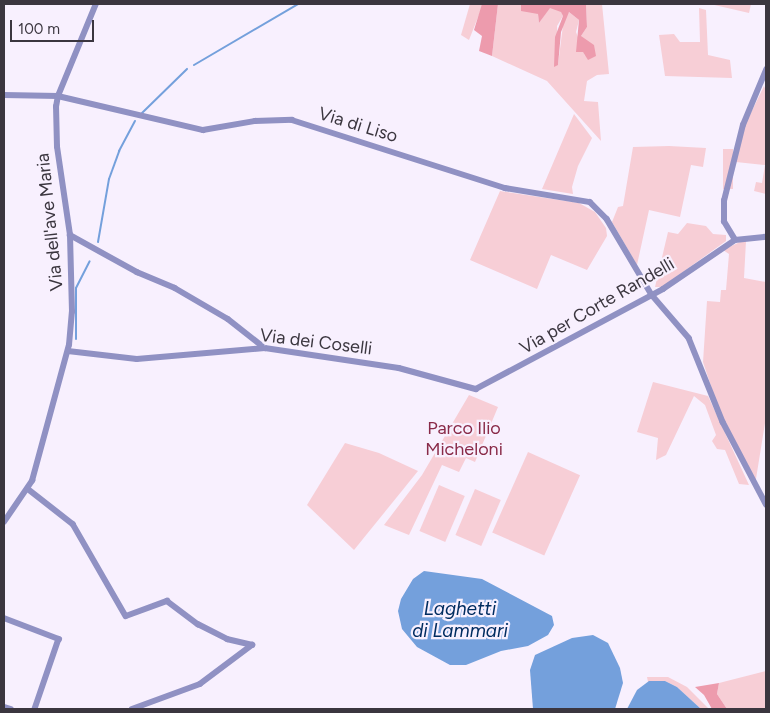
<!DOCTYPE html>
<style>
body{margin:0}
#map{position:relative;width:770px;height:713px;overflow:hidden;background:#f8f0fe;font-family:Figtree,sans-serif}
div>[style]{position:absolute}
.green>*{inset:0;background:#f7ced6;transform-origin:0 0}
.forest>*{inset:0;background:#ed9bad}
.water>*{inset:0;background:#74a0dc}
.stream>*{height:2px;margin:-1px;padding:0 1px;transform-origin:1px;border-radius:1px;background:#74a0dc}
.minor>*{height:5.5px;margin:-2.75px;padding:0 2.75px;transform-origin:2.75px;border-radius:2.75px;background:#9091c3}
span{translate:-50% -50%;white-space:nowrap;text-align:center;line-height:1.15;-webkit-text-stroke:4.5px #f8f0fe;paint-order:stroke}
.street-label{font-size:18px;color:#3b363f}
.park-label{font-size:18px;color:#892a48}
.water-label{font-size:19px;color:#002c60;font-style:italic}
.frame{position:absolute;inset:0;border:5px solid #3b363f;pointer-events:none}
.scale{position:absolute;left:10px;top:20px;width:84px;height:22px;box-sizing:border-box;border:2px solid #3b363f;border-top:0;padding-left:6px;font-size:15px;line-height:18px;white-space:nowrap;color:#3b363f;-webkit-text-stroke:4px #f8f0fe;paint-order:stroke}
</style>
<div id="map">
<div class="green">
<div style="clip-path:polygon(470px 4px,482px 4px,482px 7px,469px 40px,461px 35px)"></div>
<div style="clip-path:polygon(498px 4px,521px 4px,521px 11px,535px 11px,538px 14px,539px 23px,550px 7px,561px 11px,563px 16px,557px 26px,558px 65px,564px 17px,569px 12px,579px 20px,576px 32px,585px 56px,581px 36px,587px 27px,586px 4px,602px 4px,609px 74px,597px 75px,587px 81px,584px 101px,598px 102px,601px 141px,547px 81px,492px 56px)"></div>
<div style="clip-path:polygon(710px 4px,751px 4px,749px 13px)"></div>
<div style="clip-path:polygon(699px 8px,706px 10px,708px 55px,730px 60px,732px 78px,665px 76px,659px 35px,674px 34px,680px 42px,700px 42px)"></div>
<div style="clip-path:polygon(764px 86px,766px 91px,766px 194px,754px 191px,756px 182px,762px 183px,765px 165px,736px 162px,745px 125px)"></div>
<div style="clip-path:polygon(574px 114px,592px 138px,578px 166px,572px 187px,573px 194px,542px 189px)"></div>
<div style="clip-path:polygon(669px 146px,706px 148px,703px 167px,691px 165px,680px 217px,649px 210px,637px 265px,612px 222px,618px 207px,623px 206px,633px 147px)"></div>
<div style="left:723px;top:149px;width:10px;height:40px"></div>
<div style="clip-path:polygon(500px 191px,579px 203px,595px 212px,606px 228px,607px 236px,587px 270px,551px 255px,537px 289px,470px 260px)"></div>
<div style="clip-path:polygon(687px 223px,706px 226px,713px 234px,726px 235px,726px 241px,662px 287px,655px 287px,668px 232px,678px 234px)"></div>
<div style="clip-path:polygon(742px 241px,746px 241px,744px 278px,766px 282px,766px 417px,755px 485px,722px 419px,703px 362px,707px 301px,720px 302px,721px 290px,726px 290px,729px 254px,723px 250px)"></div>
<div style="clip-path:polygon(653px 382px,708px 396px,749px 485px,739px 484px,725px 450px,717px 449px,712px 441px,716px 435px,705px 405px,694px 396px,666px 455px,656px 460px,658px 438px,637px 432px)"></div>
<div style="clip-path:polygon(469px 395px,498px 407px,475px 462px,466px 458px,459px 472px,442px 465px,409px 535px,384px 525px,422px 475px)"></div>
<div style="clip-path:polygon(345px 443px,379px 453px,418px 471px,354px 550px,307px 505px)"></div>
<div style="left:528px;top:452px;width:57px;height:88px;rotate:24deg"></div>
<div style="left:439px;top:485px;width:28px;height:50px;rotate:23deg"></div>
<div style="left:475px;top:489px;width:28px;height:50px;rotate:23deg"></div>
<div style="clip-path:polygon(766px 671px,766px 709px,727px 709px,717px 694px,719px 683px)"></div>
<div style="clip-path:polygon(647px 677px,668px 677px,687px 687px,709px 709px,701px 709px,677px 687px,665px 681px,648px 682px)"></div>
</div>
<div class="forest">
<div style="clip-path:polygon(482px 4px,498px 4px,492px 56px,479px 51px,482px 36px,474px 30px)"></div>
<div style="clip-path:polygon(521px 4px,586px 4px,587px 27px,581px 36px,594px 45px,596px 56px,588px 60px,583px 52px,576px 52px,579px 20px,569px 12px,561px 32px,558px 65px,554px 67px,555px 37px,563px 16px,561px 12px,550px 8px,539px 23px,538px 14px,521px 11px)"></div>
<div style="clip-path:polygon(719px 683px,717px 694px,727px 709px,712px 709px,704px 695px,695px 687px)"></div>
</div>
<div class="water">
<div style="clip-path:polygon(424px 571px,482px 579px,552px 616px,554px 625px,548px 635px,528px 646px,501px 651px,466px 665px,450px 665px,417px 647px,402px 629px,398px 611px,401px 599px,413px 579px)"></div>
<div style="clip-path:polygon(593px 635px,608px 643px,620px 668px,623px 683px,615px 709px,533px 709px,530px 670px,535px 655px,572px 638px)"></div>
<div style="clip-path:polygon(649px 681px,665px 681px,677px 687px,701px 709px,627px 709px,637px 690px)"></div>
</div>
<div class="stream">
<div style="left:194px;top:65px;width:121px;rotate:-30.4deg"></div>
<div style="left:142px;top:113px;width:63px;rotate:-44.4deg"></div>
<div style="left:98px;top:242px;width:64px;rotate:-80.1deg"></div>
<div style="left:109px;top:179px;width:30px;rotate:-70deg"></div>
<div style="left:119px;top:151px;width:34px;rotate:-62deg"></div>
<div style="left:76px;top:339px;width:51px;rotate:-90deg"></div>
<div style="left:76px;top:288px;width:30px;rotate:-63deg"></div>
</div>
<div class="minor">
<div style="left:4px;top:95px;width:54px;rotate:1.1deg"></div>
<div style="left:58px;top:96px;width:149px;rotate:13.2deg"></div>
<div style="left:203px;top:130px;width:53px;rotate:-9.8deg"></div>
<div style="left:255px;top:121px;width:37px;rotate:-2deg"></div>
<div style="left:292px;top:120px;width:224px;rotate:17.7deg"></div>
<div style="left:505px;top:188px;width:86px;rotate:9.4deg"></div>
<div style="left:590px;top:202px;width:24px;rotate:45deg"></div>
<div style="left:607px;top:219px;width:88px;rotate:59.4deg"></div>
<div style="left:652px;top:295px;width:57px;rotate:49.3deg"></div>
<div style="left:689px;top:338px;width:91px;rotate:68deg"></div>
<div style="left:723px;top:422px;width:93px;rotate:62.3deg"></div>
<div style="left:70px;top:235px;width:77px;rotate:28.9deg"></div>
<div style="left:137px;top:272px;width:41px;rotate:22.8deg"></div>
<div style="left:175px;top:288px;width:61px;rotate:30.3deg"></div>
<div style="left:228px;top:319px;width:47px;rotate:38.1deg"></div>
<div style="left:735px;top:240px;width:21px;rotate:-121deg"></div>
<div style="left:724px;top:222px;width:21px;rotate:-90deg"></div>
<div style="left:724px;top:201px;width:78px;rotate:-76deg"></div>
<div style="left:743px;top:125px;width:60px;rotate:-67.3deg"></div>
<div style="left:68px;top:351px;width:69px;rotate:6.6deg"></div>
<div style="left:137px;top:359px;width:128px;rotate:-4.9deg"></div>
<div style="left:265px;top:348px;width:135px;rotate:8.5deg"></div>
<div style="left:399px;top:368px;width:80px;rotate:15.3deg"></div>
<div style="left:476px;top:389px;width:212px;rotate:-28.1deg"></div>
<div style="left:663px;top:289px;width:87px;rotate:-34.2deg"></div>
<div style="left:735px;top:240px;width:31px;rotate:-6deg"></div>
<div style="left:28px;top:489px;width:57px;rotate:37.9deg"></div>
<div style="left:73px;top:524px;width:106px;rotate:60.1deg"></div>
<div style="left:126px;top:616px;width:44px;rotate:-20.1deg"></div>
<div style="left:167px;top:601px;width:39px;rotate:37deg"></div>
<div style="left:198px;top:624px;width:33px;rotate:27deg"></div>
<div style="left:227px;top:639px;width:26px;rotate:13deg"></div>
<div style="left:4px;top:522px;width:50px;rotate:-55.7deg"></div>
<div style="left:32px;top:481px;width:141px;rotate:-74.8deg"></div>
<div style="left:69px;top:345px;width:33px;rotate:-85deg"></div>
<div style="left:72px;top:312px;width:77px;rotate:-91.5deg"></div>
<div style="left:70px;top:235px;width:89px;rotate:-98.4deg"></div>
<div style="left:57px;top:147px;width:40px;rotate:-91.4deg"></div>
<div style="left:56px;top:107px;width:11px;rotate:-80deg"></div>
<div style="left:58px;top:96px;width:100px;rotate:-67.6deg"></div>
<div style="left:4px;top:618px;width:59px;rotate:20.9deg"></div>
<div style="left:59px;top:639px;width:74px;rotate:108.9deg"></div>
<div style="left:4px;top:707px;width:7px;rotate:16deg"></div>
<div style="left:132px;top:709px;width:72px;rotate:-20.2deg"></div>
<div style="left:200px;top:684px;width:65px;rotate:-36.9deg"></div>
</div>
<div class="street-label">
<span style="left:358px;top:125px;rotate:17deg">Via di Liso</span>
<span style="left:50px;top:222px;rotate:-96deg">Via dell'ave Maria</span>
<span style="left:597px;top:306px;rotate:-30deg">Via per Corte Randelli</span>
<span style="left:316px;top:342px;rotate:7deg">Via dei Coselli</span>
</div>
<div class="park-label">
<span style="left:464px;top:439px">Parco Ilio<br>Micheloni</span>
</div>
<div class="water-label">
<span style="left:460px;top:620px">Laghetti<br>di Lammari</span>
</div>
<div class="frame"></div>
<div class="scale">100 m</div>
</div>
